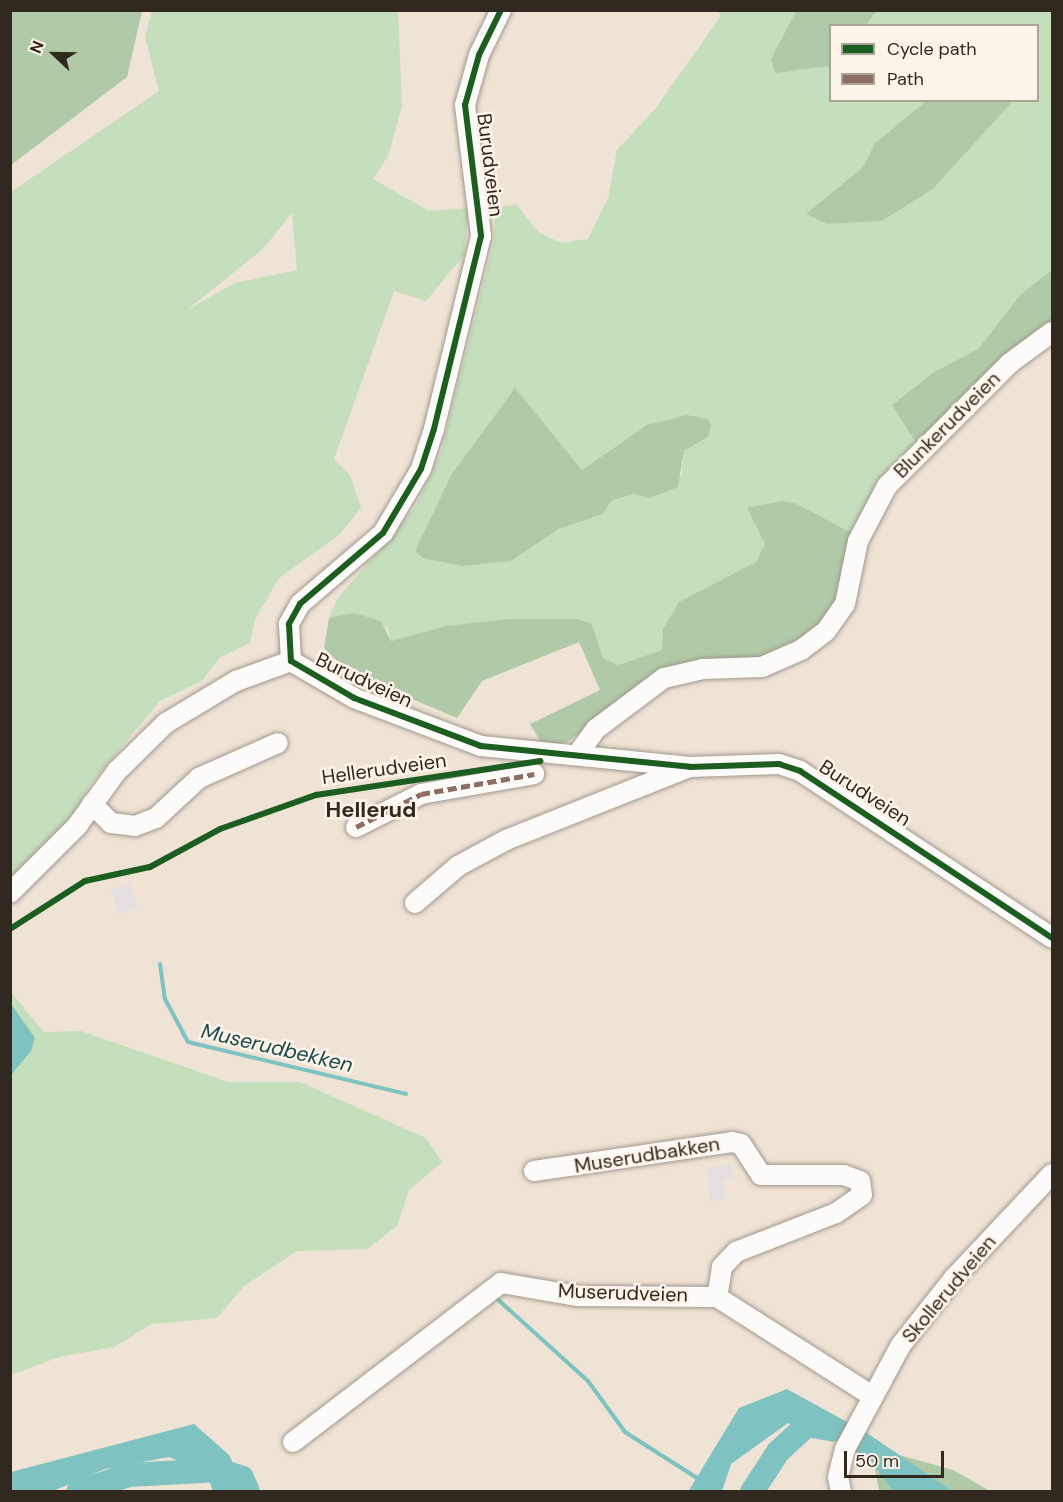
<!DOCTYPE html>
<style>
body{margin:0}
#map{position:relative;width:1063px;height:1502px;overflow:hidden;background:#efe3d5;font-family:"DM Sans",sans-serif}
div>[style]{position:absolute}
.green>*{inset:0;background:#c5debc}
.forest>*{inset:0;background:#b0caa7}
.water>*{inset:0;background:#7ec2c1}
.stream>*{height:4px;margin:-2px;padding:0 2px;transform-origin:2px;border-radius:2px;background:#7ec2c1}
.river>*{height:24px;margin:-12px;padding:0 12px;transform-origin:12px;border-radius:12px;background:#7ec2c1}
.building>*{inset:0;background:#e5dfe1;transform-origin:0 0}
.roads{filter:drop-shadow(0 0 2px #a1988d) drop-shadow(0 0 2px #a1988d)}
.minor>*{height:20px;margin:-10px;padding:0 10px;transform-origin:10px;border-radius:10px;background:#fdfbf9}
.quiet>*{height:4.5px;margin-top:-2.25px;transform-origin:0;background:repeating-linear-gradient(90deg,#8d6e63 0 9px,transparent 0 13.5px)}
.cycleway>*{height:6px;margin:-3px;padding:0 3px;transform-origin:3px;border-radius:3px;background:#1b5e20}
span{translate:-50% -50%;white-space:nowrap;text-align:center;line-height:1.15;-webkit-text-stroke:5px #fdf4e9;paint-order:stroke}
.street-label{font-size:20px;color:#31291f}
.water-label{font-size:21px;color:#1c4a4c;font-style:italic}
.quarter-label{font-size:22px;color:#31291f;font-weight:700}
.frame{position:absolute;inset:0;border:12px solid #31291f;pointer-events:none}
.legend{position:absolute;left:829px;top:24px;width:210px;height:78px;box-sizing:border-box;background:#fdf4e9;border:2px solid #aba398;margin:0;padding:8px 10px;list-style:none;font-size:18px;color:#31291f}
.legend li{display:flex;align-items:center;gap:12px;height:30px}
.legend b{width:30px;border:2px solid #aba398}
.north{position:absolute;left:24px;top:24px;width:60px;height:60px;-webkit-text-stroke:4px #fdf4e9;paint-order:stroke;rotate:292deg;font-size:16px;font-weight:700;line-height:24px;text-align:center;color:#31291f}
.north::after{content:'';display:block;margin:auto;width:21px;height:27px;background:#31291f;clip-path:polygon(50% 0,100% 100%,50% 72%,0 100%)}
.scale{position:absolute;left:844px;top:1451px;width:100px;height:27px;box-sizing:border-box;border:3px solid #31291f;border-top:0;padding-left:8px;font-size:18px;line-height:21px;white-space:nowrap;color:#31291f;-webkit-text-stroke:4px #fdf4e9;paint-order:stroke}
</style>
<div id="map">
<div class="green">
<div style="clip-path:polygon(evenodd,152px 11px,398px 11px,402px 106px,388px 156px,373px 179px,429px 211px,469px 208px,464px 255px,426px 301px,394px 291px,334px 459px,350px 475px,361px 508px,339px 535px,278px 579px,255px 620px,250px 643px,219px 658px,202px 681px,160px 701px,90px 785px,69px 823px,11px 879px,11px 192px,159px 91px,145px 37px,152px 11px,292px 213px,297px 270px,235px 283px,187px 310px,263px 249px,292px 213px)"></div>
<div style="clip-path:polygon(evenodd,717px 11px,796px 11px,771px 59px,775px 72px,830px 66px,830px 100px,926px 101px,875px 143px,863px 167px,806px 214px,827px 224px,882px 221px,933px 189px,1013px 101px,1038px 100px,1038px 26px,866px 25px,877px 11px,1052px 11px,1052px 270px,1021px 294px,978px 349px,934px 372px,892px 405px,916px 443px,893px 468px,855px 535px,747px 508px,765px 544px,756px 562px,663px 629px,662px 650px,618px 665px,603px 658px,592px 624px,445px 626px,390px 641px,388px 627px,329px 618px,338px 598px,414px 509px,440px 455px,494px 241px,496px 207px,517px 205px,538px 232px,561px 243px,588px 239px,608px 198px,617px 150px,656px 108px,721px 16px,717px 11px,515px 389px,582px 470px,648px 425px,708px 437px,684px 451px,682px 475px,650px 498px,633px 494px,611px 501px,603px 514px,559px 529px,511px 561px,415px 550px,515px 389px)"></div>
<div style="clip-path:polygon(10px 991px,44px 1032px,81px 1031px,228px 1082px,300px 1082px,426px 1138px,442px 1162px,409px 1190px,397px 1226px,367px 1249px,297px 1251px,244px 1286px,217px 1318px,152px 1324px,114px 1347px,59px 1357px,11px 1375px)"></div>
</div>
<div class="forest">
<div style="clip-path:polygon(11px 10px,142px 11px,127px 77px,11px 165px)"></div>
<div style="clip-path:polygon(796px 11px,796px 10px,877px 11px,866px 25px,830px 26px,830px 66px,775px 73px,771px 59px)"></div>
<div style="clip-path:polygon(926px 101px,1013px 101px,933px 189px,882px 221px,827px 224px,806px 214px,863px 167px,875px 143px)"></div>
<div style="clip-path:polygon(1052px 270px,1052px 331px,1025px 342px,916px 443px,892px 405px,934px 372px,978px 349px,1021px 294px)"></div>
<div style="clip-path:polygon(515px 388px,582px 470px,647px 425px,687px 415px,708px 419px,711px 426px,708px 437px,684px 451px,678px 487px,650px 498px,633px 494px,611px 501px,603px 514px,559px 529px,511px 561px,462px 566px,423px 558px,415px 551px,452px 474px)"></div>
<div style="clip-path:polygon(782px 501px,797px 504px,855px 535px,839px 606px,779px 661px,674px 667px,567px 742px,543px 746px,530px 724px,600px 690px,579px 642px,482px 681px,457px 718px,348px 672px,324px 648px,329px 618px,354px 613px,381px 621px,391px 641px,445px 626px,510px 619px,577px 619px,592px 624px,603px 658px,618px 665px,662px 650px,663px 629px,679px 602px,756px 562px,765px 544px,747px 508px)"></div>
<div style="clip-path:polygon(871px 1447px,953px 1470px,990px 1491px,879px 1491px)"></div>
</div>
<div class="water">
<div style="clip-path:polygon(11px 1004px,35px 1038px,31px 1051px,11px 1075px)"></div>
<div style="clip-path:polygon(787px 1389px,867px 1433px,952px 1491px,893px 1491px,870px 1460px,836px 1440px,788px 1423px,731px 1464px,722px 1491px,688px 1492px,739px 1408px)"></div>
<div style="clip-path:polygon(194px 1424px,229px 1455px,247px 1491px,213px 1491px,206px 1473px,169px 1457px,105px 1469px,53px 1491px,11px 1491px,11px 1472px)"></div>
</div>
<div class="stream">
<div style="left:160px;top:964px;width:35px;rotate:82deg"></div>
<div style="left:165px;top:999px;width:49px;rotate:61.9deg"></div>
<div style="left:188px;top:1042px;width:224px;rotate:13.4deg"></div>
<div style="left:494px;top:1296px;width:127px;rotate:42.1deg"></div>
<div style="left:588px;top:1381px;width:63px;rotate:54deg"></div>
<div style="left:625px;top:1432px;width:85px;rotate:32.6deg"></div>
</div>
<div class="river">
<div style="left:78px;top:1492px;width:54px;rotate:-18.4deg"></div>
<div style="left:129px;top:1475px;width:89px;rotate:-3.2deg"></div>
<div style="left:218px;top:1470px;width:25px;rotate:18deg"></div>
<div style="left:242px;top:1478px;width:15px;rotate:67deg"></div>
<div style="left:752px;top:1492px;width:48px;rotate:-57deg"></div>
<div style="left:778px;top:1452px;width:40px;rotate:-43deg"></div>
<div style="left:807px;top:1425px;width:27px;rotate:10deg"></div>
</div>
<div class="building">
<div style="left:130px;top:883px;width:27px;height:20px;rotate:73deg"></div>
<div style="clip-path:polygon(731px 1163px,734px 1179px,723px 1181px,727px 1198px,710px 1202px,707px 1168px)"></div>
</div>
<div class="roads">
<div class="minor">
<div style="left:501px;top:10px;width:50px;rotate:116.1deg"></div>
<div style="left:479px;top:55px;width:52px;rotate:105.6deg"></div>
<div style="left:465px;top:105px;width:132px;rotate:83deg"></div>
<div style="left:481px;top:236px;width:199px;rotate:103.7deg"></div>
<div style="left:434px;top:429px;width:42px;rotate:108deg"></div>
<div style="left:421px;top:469px;width:74px;rotate:120.7deg"></div>
<div style="left:383px;top:533px;width:109px;rotate:139.5deg"></div>
<div style="left:300px;top:604px;width:23px;rotate:119deg"></div>
<div style="left:289px;top:624px;width:37px;rotate:87deg"></div>
<div style="left:291px;top:661px;width:73px;rotate:30.4deg"></div>
<div style="left:354px;top:698px;width:136px;rotate:20.7deg"></div>
<div style="left:481px;top:746px;width:210px;rotate:5.7deg"></div>
<div style="left:690px;top:767px;width:89px;rotate:-1.9deg"></div>
<div style="left:779px;top:764px;width:22px;rotate:18deg"></div>
<div style="left:800px;top:771px;width:302px;rotate:33.5deg"></div>
<div style="left:577px;top:755px;width:32px;rotate:-54deg"></div>
<div style="left:596px;top:729px;width:85px;rotate:-36.9deg"></div>
<div style="left:664px;top:678px;width:40px;rotate:-13deg"></div>
<div style="left:703px;top:669px;width:59px;rotate:-1.9deg"></div>
<div style="left:762px;top:667px;width:43px;rotate:-23.6deg"></div>
<div style="left:801px;top:650px;width:31px;rotate:-37deg"></div>
<div style="left:826px;top:631px;width:33px;rotate:-55deg"></div>
<div style="left:845px;top:604px;width:64px;rotate:-78.3deg"></div>
<div style="left:858px;top:541px;width:62px;rotate:-62.2deg"></div>
<div style="left:887px;top:486px;width:174px;rotate:-45deg"></div>
<div style="left:1010px;top:363px;width:52px;rotate:-36.4deg"></div>
<div style="left:92px;top:804px;width:27px;rotate:45deg"></div>
<div style="left:111px;top:823px;width:24px;rotate:7deg"></div>
<div style="left:135px;top:826px;width:22px;rotate:-21deg"></div>
<div style="left:156px;top:818px;width:59px;rotate:-42.9deg"></div>
<div style="left:199px;top:778px;width:86px;rotate:-23.9deg"></div>
<div style="left:356px;top:827px;width:73px;rotate:-26.9deg"></div>
<div style="left:421px;top:794px;width:115px;rotate:-10deg"></div>
<div style="left:10px;top:893px;width:95px;rotate:-45deg"></div>
<div style="left:77px;top:826px;width:68px;rotate:-54deg"></div>
<div style="left:117px;top:771px;width:69px;rotate:-44.4deg"></div>
<div style="left:166px;top:723px;width:82px;rotate:-31deg"></div>
<div style="left:236px;top:681px;width:59px;rotate:-20deg"></div>
<div style="left:415px;top:903px;width:57px;rotate:-40.7deg"></div>
<div style="left:458px;top:866px;width:55px;rotate:-28.4deg"></div>
<div style="left:506px;top:840px;width:195px;rotate:-21.7deg"></div>
<div style="left:534px;top:1171px;width:200px;rotate:-8.3deg"></div>
<div style="left:732px;top:1142px;width:9px;rotate:13deg"></div>
<div style="left:741px;top:1144px;width:37px;rotate:57deg"></div>
<div style="left:761px;top:1175px;width:83px"></div>
<div style="left:844px;top:1175px;width:17px;rotate:21deg"></div>
<div style="left:860px;top:1181px;width:14px;rotate:82deg"></div>
<div style="left:862px;top:1195px;width:32px;rotate:145deg"></div>
<div style="left:836px;top:1213px;width:107px;rotate:158.7deg"></div>
<div style="left:736px;top:1252px;width:21px;rotate:133deg"></div>
<div style="left:722px;top:1267px;width:30px;rotate:99deg"></div>
<div style="left:293px;top:1442px;width:262px;rotate:-37.4deg"></div>
<div style="left:501px;top:1283px;width:77px;rotate:9.7deg"></div>
<div style="left:577px;top:1296px;width:140px;rotate:0.4deg"></div>
<div style="left:717px;top:1297px;width:183px;rotate:32.5deg"></div>
<div style="left:841px;top:1492px;width:15px;rotate:-101deg"></div>
<div style="left:838px;top:1477px;width:29px;rotate:-76deg"></div>
<div style="left:845px;top:1449px;width:118px;rotate:-61.7deg"></div>
<div style="left:901px;top:1345px;width:85px;rotate:-51.7deg"></div>
<div style="left:954px;top:1278px;width:143px;rotate:-46.7deg"></div>
</div>
</div>
<div class="quiet">
<div style="left:356px;top:827px;width:73px;rotate:-26.9deg"></div>
<div style="left:421px;top:794px;width:115px;rotate:-10deg"></div>
</div>
<div class="cycleway">
<div style="left:501px;top:10px;width:50px;rotate:116.1deg"></div>
<div style="left:479px;top:55px;width:52px;rotate:105.6deg"></div>
<div style="left:465px;top:105px;width:132px;rotate:83deg"></div>
<div style="left:481px;top:236px;width:199px;rotate:103.7deg"></div>
<div style="left:434px;top:429px;width:42px;rotate:108deg"></div>
<div style="left:421px;top:469px;width:74px;rotate:120.7deg"></div>
<div style="left:383px;top:533px;width:109px;rotate:139.5deg"></div>
<div style="left:300px;top:604px;width:23px;rotate:119deg"></div>
<div style="left:289px;top:624px;width:37px;rotate:87deg"></div>
<div style="left:291px;top:661px;width:73px;rotate:30.4deg"></div>
<div style="left:354px;top:698px;width:136px;rotate:20.7deg"></div>
<div style="left:481px;top:746px;width:210px;rotate:5.7deg"></div>
<div style="left:690px;top:767px;width:89px;rotate:-1.9deg"></div>
<div style="left:779px;top:764px;width:22px;rotate:18deg"></div>
<div style="left:800px;top:771px;width:302px;rotate:33.5deg"></div>
<div style="left:10px;top:929px;width:89px;rotate:-32.6deg"></div>
<div style="left:85px;top:881px;width:66px;rotate:-12.2deg"></div>
<div style="left:150px;top:867px;width:80px;rotate:-28.5deg"></div>
<div style="left:220px;top:829px;width:102px;rotate:-19.5deg"></div>
<div style="left:316px;top:795px;width:227px;rotate:-8.6deg"></div>
</div>
<div class="street-label">
<span style="left:490px;top:165px;rotate:83deg">Burudveien</span>
<span style="left:947px;top:425px;rotate:-45deg">Blunkerudveien</span>
<span style="left:364px;top:680px;rotate:25deg">Burudveien</span>
<span style="left:384px;top:769px;rotate:-8deg">Hellerudveien</span>
<span style="left:865px;top:793px;rotate:33deg">Burudveien</span>
<span style="left:647px;top:1155px;rotate:-9deg">Muserudbakken</span>
<span style="left:949px;top:1289px;rotate:-50deg">Skollerudveien</span>
<span style="left:623px;top:1293px;rotate:2deg">Muserudveien</span>
</div>
<div class="water-label">
<span style="left:277px;top:1048px;rotate:13deg">Muserudbekken</span>
</div>
<div class="quarter-label">
<span style="left:371px;top:810px">Hellerud</span>
</div>
<div class="frame"></div>
<ul class="legend">
<li><b style="height:8px;background:#1b5e20"></b>Cycle path</li>
<li><b style="height:8px;background:#8d6e63"></b>Path</li>
</ul>
<div class="north">N</div>
<div class="scale">50 m</div>
</div>
